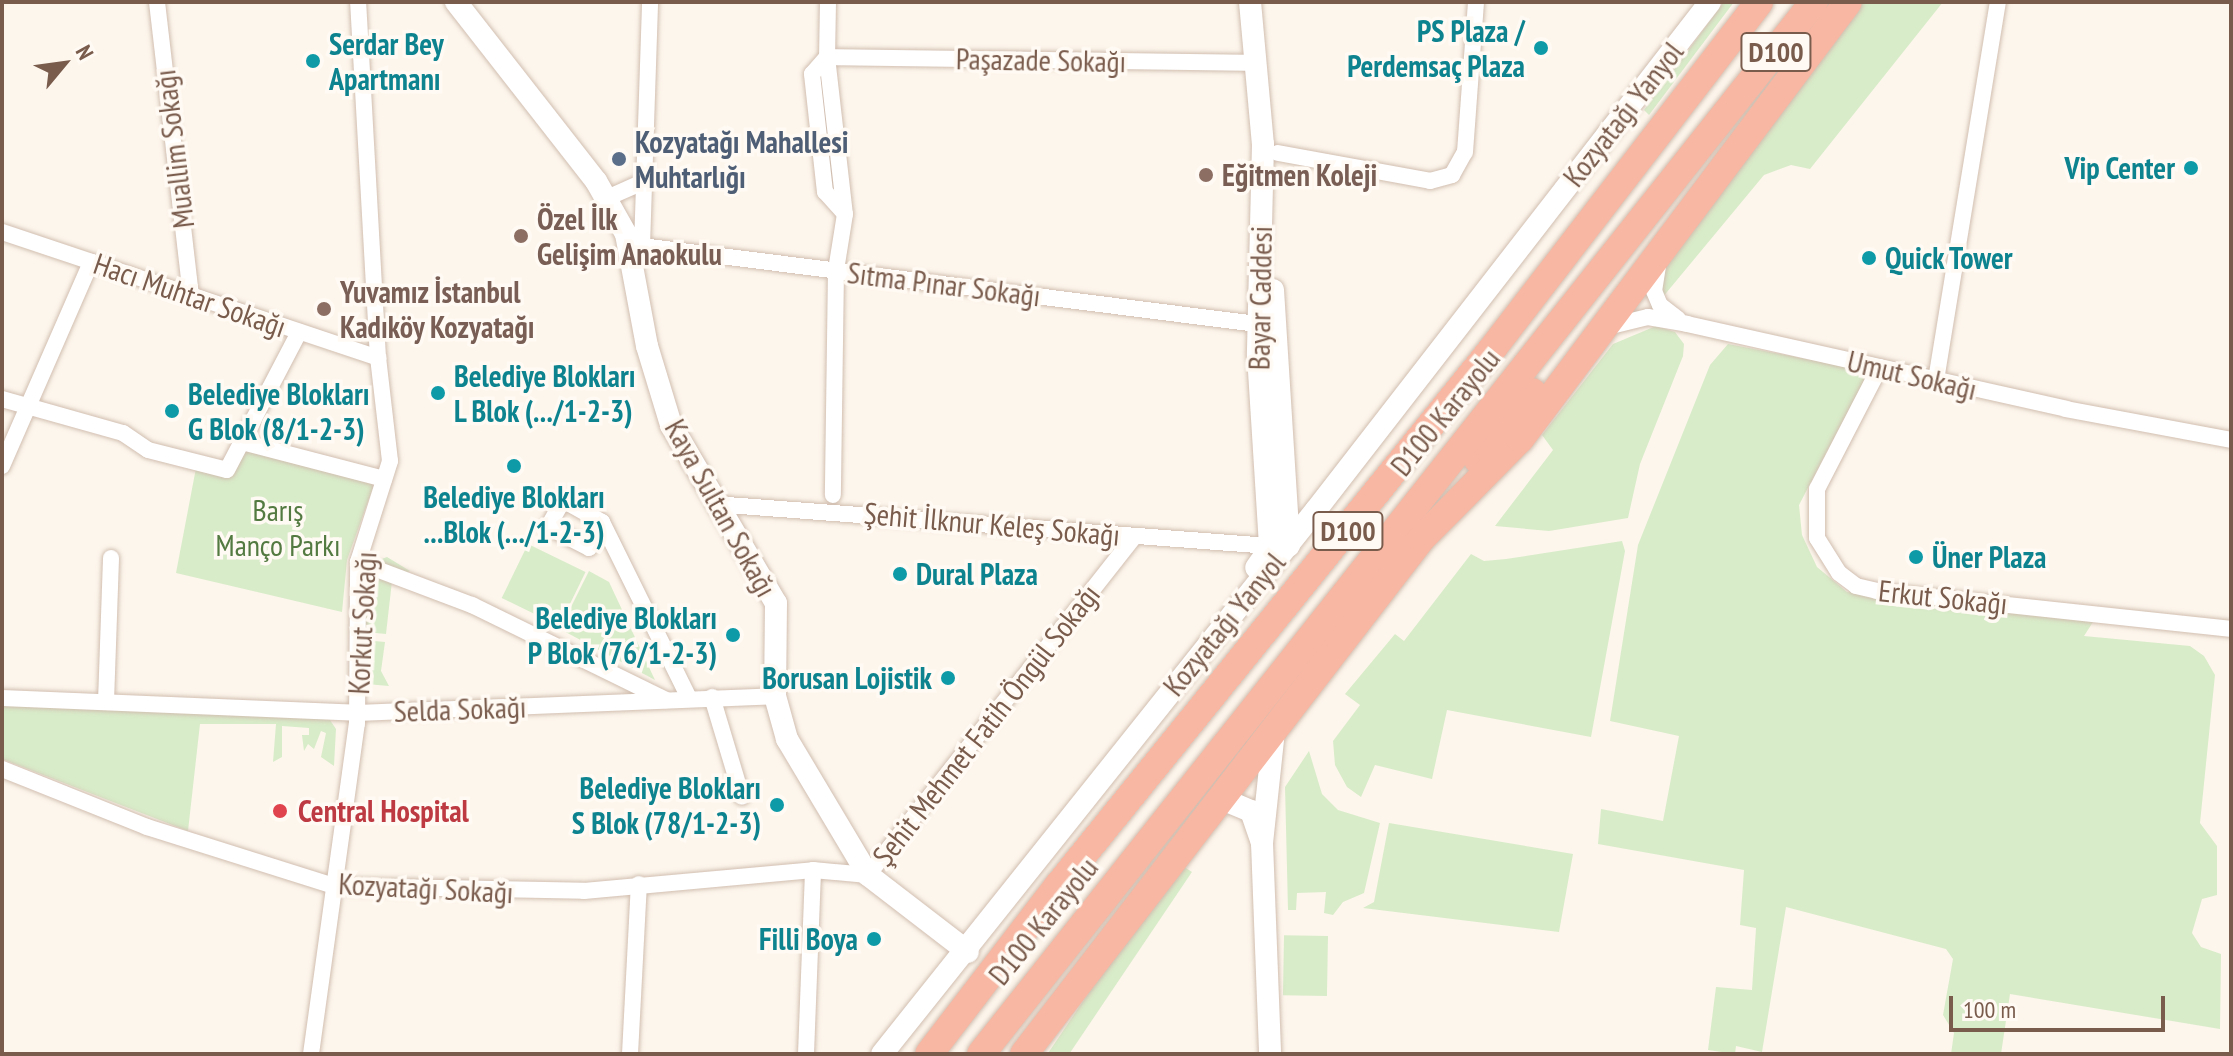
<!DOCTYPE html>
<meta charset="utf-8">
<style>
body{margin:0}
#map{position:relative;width:2233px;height:1056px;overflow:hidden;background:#fdf6ec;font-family:"PT Sans Narrow",sans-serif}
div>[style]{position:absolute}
.green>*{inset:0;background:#d8ecc9;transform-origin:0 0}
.roads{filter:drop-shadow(0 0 2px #d1beb0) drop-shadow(0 0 2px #d1beb0)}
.street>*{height:16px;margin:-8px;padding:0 8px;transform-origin:8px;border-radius:8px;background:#fff}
.secondary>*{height:22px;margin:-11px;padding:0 11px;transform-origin:11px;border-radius:11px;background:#fff}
.highway>*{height:28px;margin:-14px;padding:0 14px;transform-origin:14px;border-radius:14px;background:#f7b7a3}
.dots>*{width:22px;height:22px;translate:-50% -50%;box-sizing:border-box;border:4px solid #fffaf3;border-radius:50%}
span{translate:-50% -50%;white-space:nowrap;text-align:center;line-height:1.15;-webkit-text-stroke:7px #fffaf3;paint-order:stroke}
.shield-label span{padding:2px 6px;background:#fffaf3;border:2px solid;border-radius:6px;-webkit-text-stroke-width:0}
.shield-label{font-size:28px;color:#7a5c4d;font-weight:700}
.culture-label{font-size:30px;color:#0d838f;font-weight:700}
.right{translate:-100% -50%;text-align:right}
.left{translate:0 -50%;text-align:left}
.street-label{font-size:30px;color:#7a5c4d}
.service-label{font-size:30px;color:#4e5e75;font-weight:700}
.education-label{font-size:30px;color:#785e54;font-weight:700}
.park-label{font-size:30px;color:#537a41}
.health-label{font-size:30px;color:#be3a42;font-weight:700}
.frame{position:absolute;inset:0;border:4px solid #7a5c4d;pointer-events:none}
.north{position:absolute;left:24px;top:24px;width:80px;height:80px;-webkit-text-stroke:6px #fffaf3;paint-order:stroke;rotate:61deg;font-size:22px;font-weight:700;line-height:32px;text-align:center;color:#7a5c4d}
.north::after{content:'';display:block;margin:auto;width:28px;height:36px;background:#7a5c4d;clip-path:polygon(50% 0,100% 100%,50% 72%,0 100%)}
.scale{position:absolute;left:1949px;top:996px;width:216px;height:36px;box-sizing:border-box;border:4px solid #7a5c4d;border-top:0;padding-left:10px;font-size:24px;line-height:28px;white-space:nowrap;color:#7a5c4d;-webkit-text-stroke:6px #fffaf3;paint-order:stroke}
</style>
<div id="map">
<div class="green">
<div style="clip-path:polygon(1724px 2px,1734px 2px,1649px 115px,1644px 110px)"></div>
<div style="clip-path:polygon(1847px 2px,1943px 2px,1810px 169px,1791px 165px,1764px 175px,1662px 298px,1654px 275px)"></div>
<div style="clip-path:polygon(1656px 326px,1675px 332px,1684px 344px,1683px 356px,1640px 464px,1628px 518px,1549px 531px,1495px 526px,1553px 450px,1542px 435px,1613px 344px)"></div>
<div style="clip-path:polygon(1728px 344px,1869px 371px,1799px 505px,1802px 535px,1817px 567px,1847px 592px,2093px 622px,2084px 636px,2190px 646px,2204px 656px,2215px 675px,2200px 823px,2217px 846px,2217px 895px,2202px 899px,2192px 933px,2201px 947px,2221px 954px,2220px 1029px,2010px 994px,2001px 1054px,1951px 1054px,1954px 1033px,1943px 1015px,1953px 959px,1946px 949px,1786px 907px,1762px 1052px,1736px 1046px,1735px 1054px,1708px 1050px,1716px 987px,1752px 990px,1756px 928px,1740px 925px,1744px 870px,1598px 844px,1601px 809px,1663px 821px,1679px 736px,1610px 721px,1638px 545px,1710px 365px)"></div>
<div style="clip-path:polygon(243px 449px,375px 482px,347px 560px,342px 612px,176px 573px,196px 468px,229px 476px)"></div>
<div style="clip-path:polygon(1622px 541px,1625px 551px,1591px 737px,1447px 710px,1432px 779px,1375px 765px,1361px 797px,1347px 787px,1335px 765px,1333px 741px,1360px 705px,1345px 694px,1395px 634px,1404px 641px,1471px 554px,1484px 561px,1506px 559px)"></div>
<div style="left:528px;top:544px;width:64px;height:60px;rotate:26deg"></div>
<div style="clip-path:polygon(387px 557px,410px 571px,392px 581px,386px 634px,365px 632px,368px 564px)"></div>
<div style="clip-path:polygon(589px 571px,609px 582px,655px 680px,560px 629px)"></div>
<div style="clip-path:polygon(364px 640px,385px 642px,381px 671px,389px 686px,366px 684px)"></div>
<div style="clip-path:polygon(2px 705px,328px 717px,336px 729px,334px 766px,321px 757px,326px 733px,321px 731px,314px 749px,308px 744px,304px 751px,302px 735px,309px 735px,309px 728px,282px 726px,282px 757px,273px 762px,276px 724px,200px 724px,188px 831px,2px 759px)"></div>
<div style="clip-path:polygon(1309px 751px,1322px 794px,1338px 810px,1380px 823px,1364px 893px,1343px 902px,1333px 915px,1324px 913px,1326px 892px,1297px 893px,1296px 910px,1288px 910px,1285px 787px)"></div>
<div style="clip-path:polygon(1389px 823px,1573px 854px,1559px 932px,1363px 908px,1374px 902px)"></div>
<div style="left:1177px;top:862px;width:18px;height:240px;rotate:34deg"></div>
<div style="left:1328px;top:936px;width:60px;height:44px;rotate:91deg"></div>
</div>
<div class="roads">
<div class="street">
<div style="left:157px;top:2px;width:295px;rotate:83.4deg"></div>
<div style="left:828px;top:2px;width:55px;rotate:91deg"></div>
<div style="left:827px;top:57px;width:158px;rotate:83.5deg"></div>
<div style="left:845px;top:214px;width:57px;rotate:99.1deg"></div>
<div style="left:836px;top:270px;width:225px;rotate:90.8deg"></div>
<div style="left:1278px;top:153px;width:155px;rotate:10.4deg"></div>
<div style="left:1430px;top:181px;width:23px;rotate:-15deg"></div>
<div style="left:1452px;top:175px;width:26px;rotate:-61deg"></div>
<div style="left:1465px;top:152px;width:150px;rotate:-85.8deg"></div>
<div style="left:607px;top:198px;width:36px;rotate:-24deg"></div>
<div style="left:845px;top:214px;width:30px;rotate:-132deg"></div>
<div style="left:825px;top:192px;width:119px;rotate:-96.3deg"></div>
<div style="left:812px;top:74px;width:23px;rotate:-49deg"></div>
<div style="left:827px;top:57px;width:429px;rotate:0.8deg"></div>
<div style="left:2px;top:232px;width:397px;rotate:18.5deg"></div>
<div style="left:642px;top:246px;width:244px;rotate:-88.1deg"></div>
<div style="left:632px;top:249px;width:10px;rotate:-17deg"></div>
<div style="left:642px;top:246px;width:620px;rotate:7.23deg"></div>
<div style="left:1658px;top:266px;width:25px;rotate:99deg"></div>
<div style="left:1654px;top:291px;width:15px;rotate:67deg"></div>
<div style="left:1660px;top:305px;width:23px;rotate:38deg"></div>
<div style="left:1607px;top:327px;width:42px;rotate:-13.7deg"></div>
<div style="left:1648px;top:317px;width:40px;rotate:10deg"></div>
<div style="left:1687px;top:324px;width:388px;rotate:12.6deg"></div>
<div style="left:2066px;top:409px;width:168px;rotate:10.6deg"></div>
<div style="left:1880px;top:367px;width:137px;rotate:117.3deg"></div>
<div style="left:1817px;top:489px;width:49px;rotate:90deg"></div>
<div style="left:1817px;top:538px;width:41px;rotate:57.8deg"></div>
<div style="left:1839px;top:573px;width:21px;rotate:37deg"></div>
<div style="left:1856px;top:586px;width:22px;rotate:13deg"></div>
<div style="left:1877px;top:591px;width:356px;rotate:6.1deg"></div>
<div style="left:1936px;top:380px;width:383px;rotate:-80.7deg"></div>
<div style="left:2px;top:399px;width:126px;rotate:15.7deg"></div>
<div style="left:123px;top:433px;width:30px;rotate:34deg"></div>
<div style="left:148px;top:450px;width:81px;rotate:14.2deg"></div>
<div style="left:227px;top:470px;width:156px;rotate:-62.4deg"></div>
<div style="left:242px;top:442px;width:147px;rotate:14.6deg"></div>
<div style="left:2px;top:466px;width:223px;rotate:-66.4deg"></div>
<div style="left:714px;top:504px;width:558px;rotate:4.32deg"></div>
<div style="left:602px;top:522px;width:45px;rotate:-150.6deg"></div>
<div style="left:563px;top:500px;width:31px;rotate:119deg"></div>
<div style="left:548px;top:527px;width:46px;rotate:27.1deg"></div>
<div style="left:589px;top:548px;width:29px;rotate:-63deg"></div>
<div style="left:602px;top:522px;width:196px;rotate:63.7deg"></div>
<div style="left:358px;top:562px;width:122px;rotate:20.7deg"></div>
<div style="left:472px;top:605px;width:216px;rotate:26.1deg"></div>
<div style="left:712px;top:697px;width:104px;rotate:73.3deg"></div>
<div style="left:2px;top:698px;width:355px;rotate:2.4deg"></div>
<div style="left:357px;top:713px;width:418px;rotate:-2.3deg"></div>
<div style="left:106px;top:702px;width:144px;rotate:-88deg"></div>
<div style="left:2px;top:769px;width:156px;rotate:21.8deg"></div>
<div style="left:147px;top:827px;width:196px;rotate:17.5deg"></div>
<div style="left:334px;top:886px;width:250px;rotate:1.1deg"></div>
<div style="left:584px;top:891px;width:230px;rotate:-5.2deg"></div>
<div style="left:813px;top:870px;width:55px;rotate:5.2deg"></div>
<div style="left:868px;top:875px;width:430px;rotate:-51.8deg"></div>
<div style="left:311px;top:1054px;width:333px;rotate:-82.1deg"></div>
<div style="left:357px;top:724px;width:162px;rotate:-89.6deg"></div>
<div style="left:358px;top:562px;width:106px;rotate:-72.4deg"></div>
<div style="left:390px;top:461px;width:104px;rotate:-96.6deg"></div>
<div style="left:378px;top:358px;width:357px;rotate:-93.2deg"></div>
<div style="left:630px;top:1054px;width:170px;rotate:-87deg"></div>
<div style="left:806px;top:1054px;width:184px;rotate:-87.8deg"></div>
</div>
<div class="secondary">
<div style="left:456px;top:2px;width:227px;rotate:52deg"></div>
<div style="left:596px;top:181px;width:61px;rotate:60.5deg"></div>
<div style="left:626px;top:234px;width:114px;rotate:79.4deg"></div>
<div style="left:647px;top:346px;width:83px;rotate:73.1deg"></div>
<div style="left:671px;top:425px;width:207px;rotate:59.5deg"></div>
<div style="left:776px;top:603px;width:93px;rotate:90.6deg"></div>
<div style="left:775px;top:696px;width:45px;rotate:74.4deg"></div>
<div style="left:787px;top:739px;width:158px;rotate:59.2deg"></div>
<div style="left:868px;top:875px;width:126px;rotate:37.6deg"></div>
<div style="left:1250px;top:2px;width:143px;rotate:84.8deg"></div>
<div style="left:1263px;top:144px;width:211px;rotate:91.4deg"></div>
<div style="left:1258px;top:355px;width:193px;rotate:86.4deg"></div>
<div style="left:1270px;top:548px;width:24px;rotate:125deg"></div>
<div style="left:1273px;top:290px;width:256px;rotate:86.4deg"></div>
<div style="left:1213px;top:805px;width:15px;rotate:-16deg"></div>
<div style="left:1227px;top:801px;width:26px;rotate:23deg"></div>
<div style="left:1251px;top:811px;width:34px;rotate:71deg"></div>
<div style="left:1262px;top:843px;width:113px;rotate:-83.9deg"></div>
<div style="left:1262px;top:843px;width:211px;rotate:87.8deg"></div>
<div style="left:882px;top:1054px;width:696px;rotate:-51.42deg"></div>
<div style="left:1316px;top:510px;width:643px;rotate:-52.2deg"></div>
</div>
<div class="highway">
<div style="left:1478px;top:460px;width:87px;rotate:-51.5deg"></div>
<div style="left:929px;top:1054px;width:212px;rotate:-52.5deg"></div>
<div style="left:1058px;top:886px;width:692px;rotate:-51.04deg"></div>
<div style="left:1493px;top:348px;width:436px;rotate:-52.4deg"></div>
<div style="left:981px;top:1054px;width:1342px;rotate:-51.63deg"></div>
<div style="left:1024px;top:1054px;width:650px;rotate:-52.37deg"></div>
<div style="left:1421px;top:539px;width:141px;rotate:-45.3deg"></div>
<div style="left:1520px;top:439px;width:546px;rotate:-53.11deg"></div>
</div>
</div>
<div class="dots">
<div style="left:1541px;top:48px;background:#0f9aa8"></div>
<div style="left:313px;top:61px;background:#0f9aa8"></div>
<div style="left:619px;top:159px;background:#5c6f8a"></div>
<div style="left:2191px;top:168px;background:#0f9aa8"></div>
<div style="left:1206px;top:175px;background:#8d6e63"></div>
<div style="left:521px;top:236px;background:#8d6e63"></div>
<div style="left:1869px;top:258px;background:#0f9aa8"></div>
<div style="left:324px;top:309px;background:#8d6e63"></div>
<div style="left:438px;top:393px;background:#0f9aa8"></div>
<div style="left:172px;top:411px;background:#0f9aa8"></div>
<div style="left:514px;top:466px;background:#0f9aa8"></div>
<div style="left:1916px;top:557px;background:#0f9aa8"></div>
<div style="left:900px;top:574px;background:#0f9aa8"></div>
<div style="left:733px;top:635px;background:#0f9aa8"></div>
<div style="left:948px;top:678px;background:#0f9aa8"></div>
<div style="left:777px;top:805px;background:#0f9aa8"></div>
<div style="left:280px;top:811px;background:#e0444e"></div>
<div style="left:874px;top:939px;background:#0f9aa8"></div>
</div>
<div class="shield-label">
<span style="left:1776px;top:52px">D100</span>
<span style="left:1348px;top:531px">D100</span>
</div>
<div class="culture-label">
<span class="right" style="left:1525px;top:48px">PS Plaza /<br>Perdemsaç Plaza</span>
<span class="left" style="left:329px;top:61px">Serdar Bey<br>Apartmanı</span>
<span class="right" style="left:2175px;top:168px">Vip Center</span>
<span class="left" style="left:1885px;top:258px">Quick Tower</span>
<span class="left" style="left:454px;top:393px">Belediye Blokları<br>L Blok (.../1-2-3)</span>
<span class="left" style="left:188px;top:411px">Belediye Blokları<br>G Blok (8/1-2-3)</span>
<span style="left:514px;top:514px">Belediye Blokları<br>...Blok (.../1-2-3)</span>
<span class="left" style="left:1932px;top:557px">Üner Plaza</span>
<span class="left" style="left:916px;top:574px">Dural Plaza</span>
<span class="right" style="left:717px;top:635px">Belediye Blokları<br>P Blok (76/1-2-3)</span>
<span class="right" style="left:932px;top:678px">Borusan Lojistik</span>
<span class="right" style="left:761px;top:805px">Belediye Blokları<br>S Blok (78/1-2-3)</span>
<span class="right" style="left:858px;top:939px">Filli Boya</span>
</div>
<div class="street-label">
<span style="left:1041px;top:60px;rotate:1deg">Paşazade Sokağı</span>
<span style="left:1623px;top:114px;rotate:-52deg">Kozyatağı Yanyol</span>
<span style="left:174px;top:149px;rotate:-97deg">Muallim Sokağı</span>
<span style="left:944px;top:284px;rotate:7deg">Sıtma Pınar Sokağı</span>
<span style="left:190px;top:295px;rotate:19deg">Hacı Muhtar Sokağı</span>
<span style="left:1260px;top:298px;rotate:-89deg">Bayar Caddesi</span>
<span style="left:1912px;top:375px;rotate:13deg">Umut Sokağı</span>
<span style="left:1445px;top:412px;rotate:-51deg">D100 Karayolu</span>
<span style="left:721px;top:508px;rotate:61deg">Kaya Sultan Sokağı</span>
<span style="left:992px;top:524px;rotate:5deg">Şehit İlknur Keleş Sokağı</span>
<span style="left:1943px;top:597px;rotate:6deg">Erkut Sokağı</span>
<span style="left:362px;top:623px;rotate:-87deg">Korkut Sokağı</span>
<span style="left:1224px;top:624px;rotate:-51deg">Kozyatağı Yanyol</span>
<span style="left:460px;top:709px;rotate:-2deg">Selda Sokağı</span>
<span style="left:986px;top:725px;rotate:-52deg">Şehit Mehmet Fatih Öngül Sokağı</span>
<span style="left:426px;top:888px;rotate:3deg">Kozyatağı Sokağı</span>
<span style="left:1043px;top:921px;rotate:-51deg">D100 Karayolu</span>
</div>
<div class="service-label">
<span class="left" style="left:635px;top:159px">Kozyatağı Mahallesi<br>Muhtarlığı</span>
</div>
<div class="education-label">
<span class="left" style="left:1222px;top:175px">Eğitmen Koleji</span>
<span class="left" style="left:537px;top:236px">Özel İlk<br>Gelişim Anaokulu</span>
<span class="left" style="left:340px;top:309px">Yuvamız İstanbul<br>Kadıköy Kozyatağı</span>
</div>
<div class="park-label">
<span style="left:278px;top:527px">Barış<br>Manço Parkı</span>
</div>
<div class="health-label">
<span class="left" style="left:298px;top:811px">Central Hospital</span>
</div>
<div class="frame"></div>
<div class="north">N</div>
<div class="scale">100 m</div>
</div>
